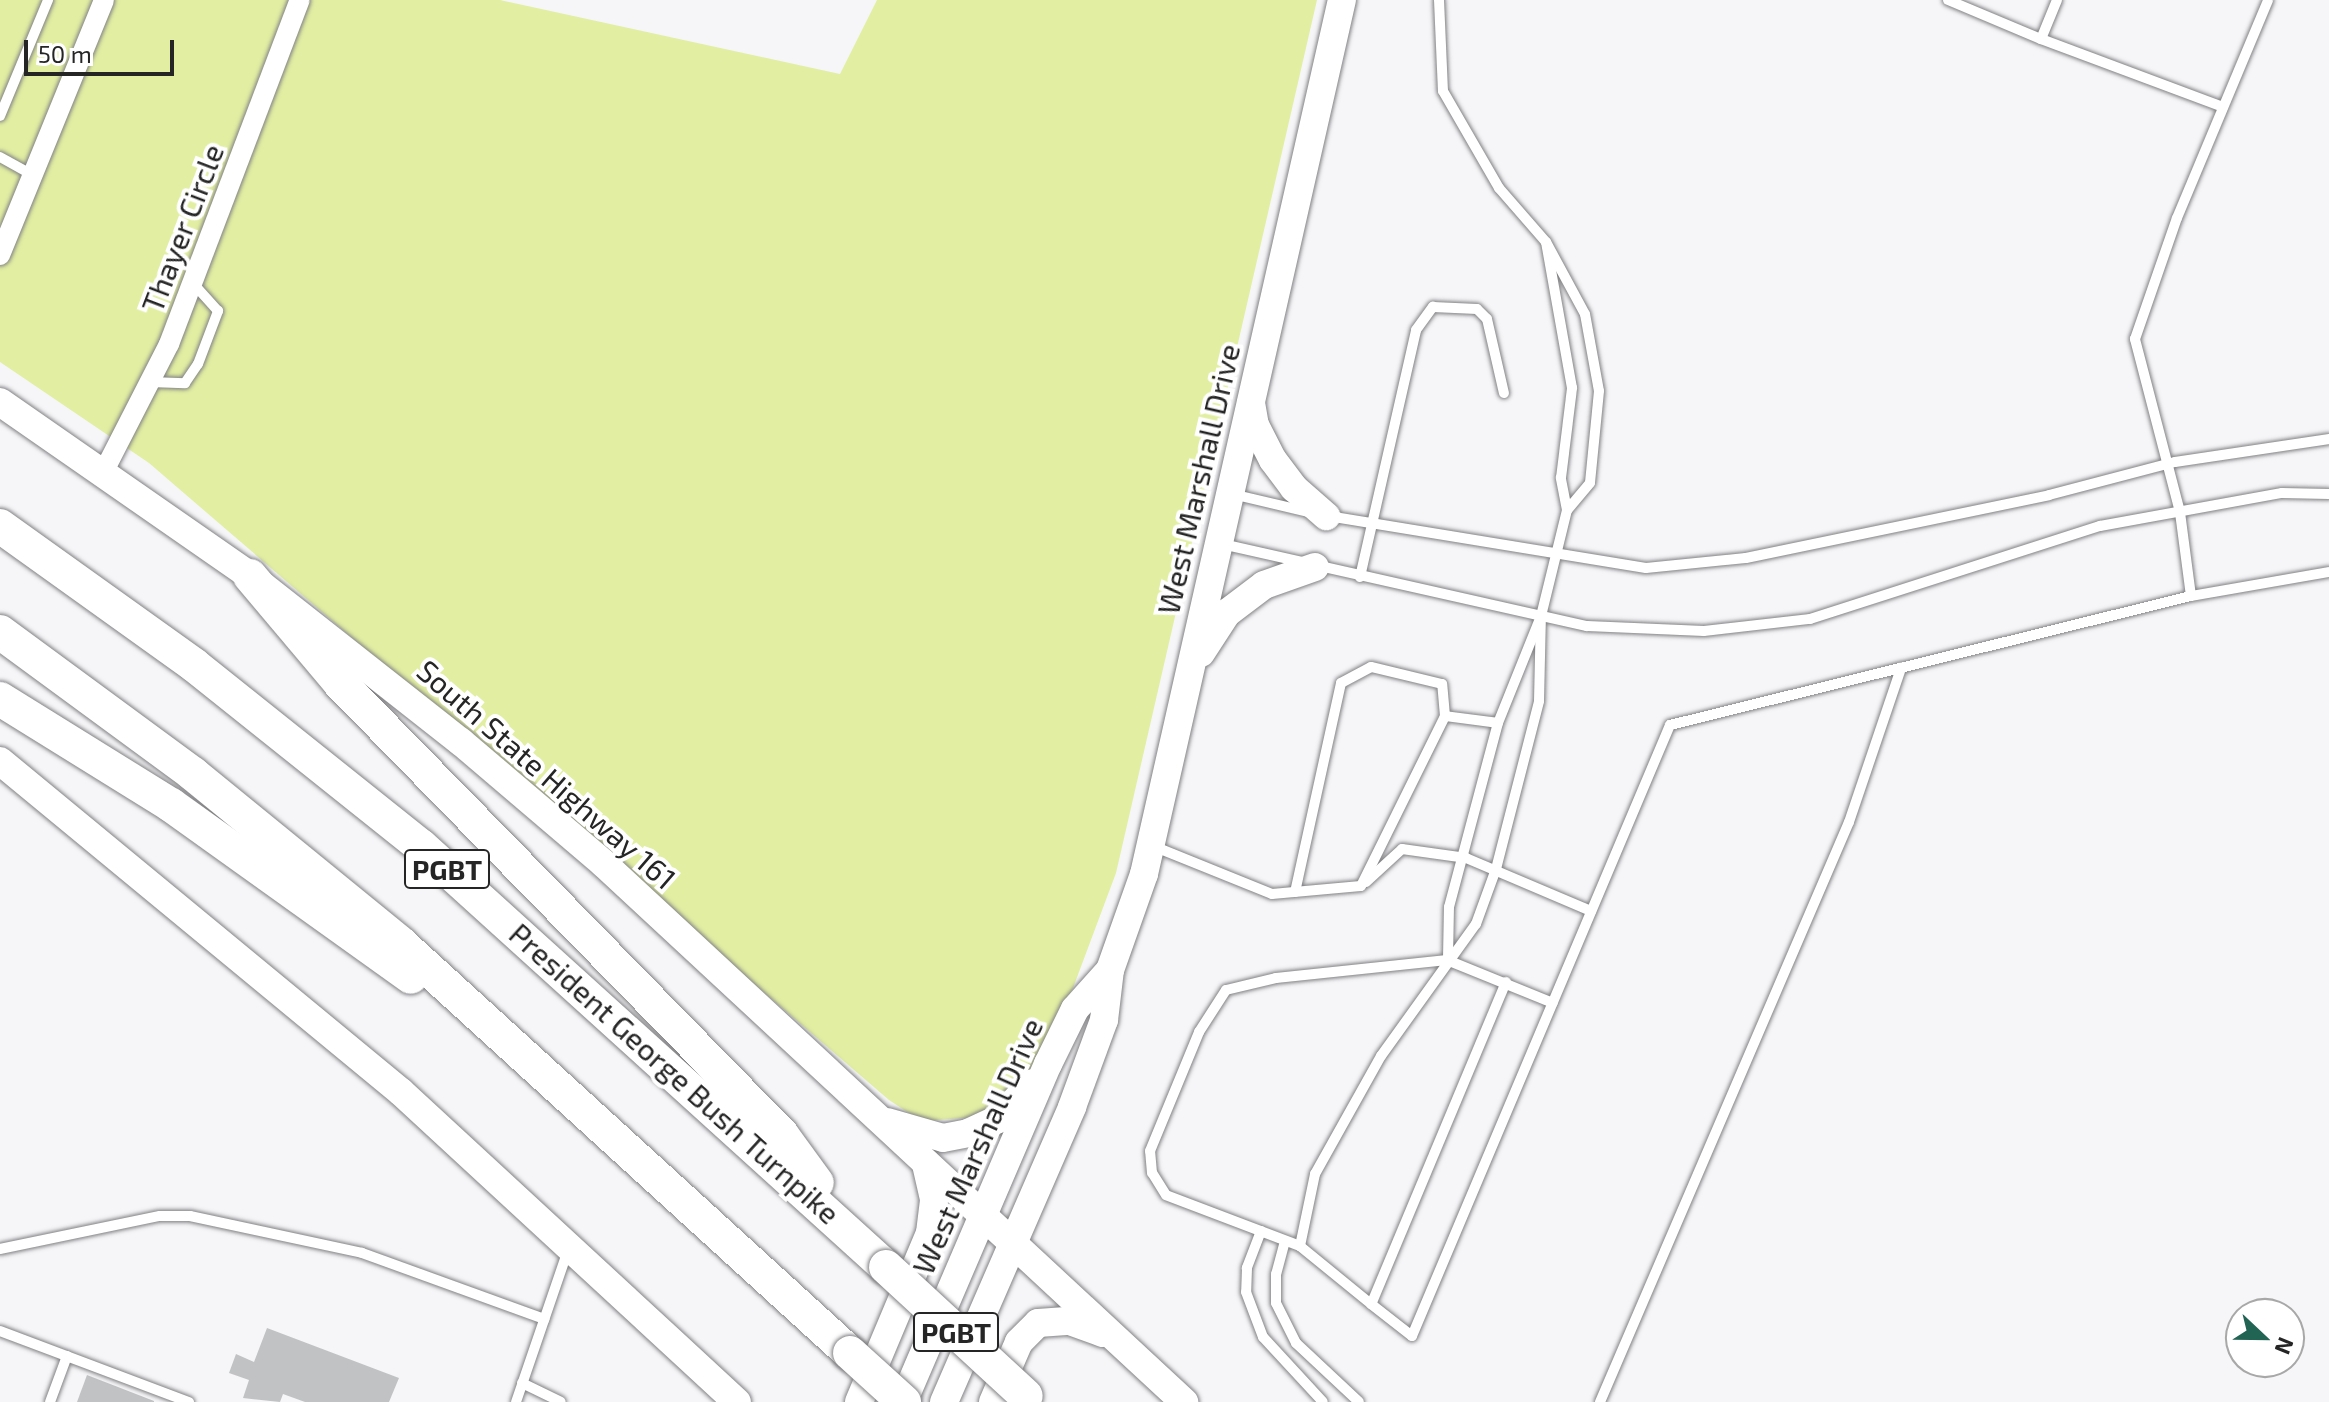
<!DOCTYPE html>
<style>
body{margin:0}
#map{position:relative;width:2329px;height:1402px;overflow:hidden;background:#f6f6f9;font-family:"Exo 2",sans-serif}
div>[style]{position:absolute}
.green>*{inset:0;background:#e2eea2}
.building>*{inset:0;background:#c1c2c4}
.roads{filter:drop-shadow(0 0 2px #818184) drop-shadow(0 0 2px #818184)}
.service>*{height:10px;margin:-5px;padding:0 5px;transform-origin:5px;border-radius:5px;background:#fff}
.minor>*{height:20px;margin:-10px;padding:0 10px;transform-origin:10px;border-radius:10px;background:#fff}
.secondary>*{height:28px;margin:-14px;padding:0 14px;transform-origin:14px;border-radius:14px;background:#fff}
.motorway>*{height:34px;margin:-17px;padding:0 17px;transform-origin:17px;border-radius:17px;background:#fff}
.bridges{filter:drop-shadow(0 0 2px #818184) drop-shadow(0 0 2px #818184)}
.motorway-bridge>*{height:34px;margin:-17px;padding:0 17px;transform-origin:17px;border-radius:17px;background:#fff}
span{translate:-50% -50%;white-space:nowrap;text-align:center;line-height:1.15;-webkit-text-stroke:8px #fff;paint-order:stroke}
.shield-label span{padding:2px 6px;background:#fff;border:2px solid;border-radius:6px;-webkit-text-stroke-width:0}
.shield-label{font-size:28px;color:#252526;font-weight:700}
.street-label{font-size:30px;color:#252526}
.north{position:absolute;left:2225px;top:1298px;width:80px;height:80px;box-sizing:border-box;background:#fff;border:2px solid #a8a8a8;border-radius:50%;rotate:112deg;font-size:22px;font-weight:700;line-height:32px;text-align:center;color:#252526}
.north::after{content:'';display:block;margin:auto;width:28px;height:36px;background:#216454;clip-path:polygon(50% 0,100% 100%,50% 72%,0 100%)}
.scale{position:absolute;left:24px;top:40px;width:150px;height:36px;box-sizing:border-box;border:4px solid #252526;border-top:0;padding-left:10px;font-size:24px;line-height:28px;white-space:nowrap;color:#252526;-webkit-text-stroke:6px #fff;paint-order:stroke}
</style>
<div id="map">
<div class="green">
<div style="clip-path:polygon(0 0,500px 0,840px 74px,877px 0,1317px 0,1116px 873px,1073px 988px,1024px 1083px,980px 1117px,921px 1121px,889px 1100px,149px 463px,0 362px)"></div>
</div>
<div class="building">
<div style="clip-path:polygon(267px 1328px,399px 1378px,389px 1402px,305px 1402px,283px 1394px,280px 1402px,243px 1398px,249px 1380px,229px 1373px,236px 1354px,254px 1362px)"></div>
<div style="clip-path:polygon(87px 1375px,154px 1401px,154px 1402px,77px 1402px)"></div>
</div>
<div class="roads">
<div class="service">
<div style="left:1439px;top:0;width:91px;rotate:87.5deg"></div>
<div style="left:1443px;top:91px;width:112px;rotate:60deg"></div>
<div style="left:1499px;top:188px;width:72px;rotate:49deg"></div>
<div style="left:1546px;top:242px;width:82px;rotate:61.6deg"></div>
<div style="left:1585px;top:314px;width:78px;rotate:79.7deg"></div>
<div style="left:1599px;top:391px;width:92px;rotate:95.6deg"></div>
<div style="left:1590px;top:483px;width:35px;rotate:130deg"></div>
<div style="left:1948px;top:0;width:101px;rotate:22.8deg"></div>
<div style="left:2057px;top:0;width:42px;rotate:112.3deg"></div>
<div style="left:2041px;top:39px;width:194px;rotate:20.5deg"></div>
<div style="left:0;top:116px;width:126px;rotate:-67.5deg"></div>
<div style="left:0;top:157px;width:38px;rotate:29deg"></div>
<div style="left:150px;top:382px;width:35px;rotate:2deg"></div>
<div style="left:185px;top:383px;width:23px;rotate:-56deg"></div>
<div style="left:198px;top:364px;width:57px;rotate:-69.3deg"></div>
<div style="left:218px;top:311px;width:36px;rotate:-132deg"></div>
<div style="left:1232px;top:494px;width:79px;rotate:13.2deg"></div>
<div style="left:1328px;top:516px;width:322px;rotate:9.3deg"></div>
<div style="left:1646px;top:568px;width:100px;rotate:-5.7deg"></div>
<div style="left:1746px;top:558px;width:309px;rotate:-11.7deg"></div>
<div style="left:2049px;top:495px;width:130px;rotate:-14.7deg"></div>
<div style="left:2175px;top:462px;width:156px;rotate:-8.5deg"></div>
<div style="left:1222px;top:544px;width:374px;rotate:12.7deg"></div>
<div style="left:1587px;top:626px;width:117px;rotate:2.4deg"></div>
<div style="left:1704px;top:631px;width:107px;rotate:-6.5deg"></div>
<div style="left:1810px;top:619px;width:305px;rotate:-17.8deg"></div>
<div style="left:2100px;top:526px;width:185px;rotate:-10.3deg"></div>
<div style="left:2282px;top:493px;width:47px;rotate:1.2deg"></div>
<div style="left:1360px;top:577px;width:253px;rotate:-77.2deg"></div>
<div style="left:1416px;top:330px;width:29px;rotate:-54deg"></div>
<div style="left:1433px;top:307px;width:44px;rotate:2.6deg"></div>
<div style="left:1477px;top:309px;width:14px;rotate:45deg"></div>
<div style="left:1487px;top:319px;width:76px;rotate:77.1deg"></div>
<div style="left:2191px;top:596px;width:140px;rotate:-9.9deg"></div>
<div style="left:1445px;top:716px;width:53px;rotate:7.5deg"></div>
<div style="left:1153px;top:846px;width:128px;rotate:22deg"></div>
<div style="left:1272px;top:894px;width:89px;rotate:-5.1deg"></div>
<div style="left:1361px;top:886px;width:190px;rotate:-63.7deg"></div>
<div style="left:1445px;top:716px;width:32px;rotate:-95deg"></div>
<div style="left:1442px;top:684px;width:73px;rotate:-166.5deg"></div>
<div style="left:1371px;top:667px;width:34px;rotate:152deg"></div>
<div style="left:1341px;top:683px;width:214px;rotate:102.4deg"></div>
<div style="left:1366px;top:882px;width:49px;rotate:-42.5deg"></div>
<div style="left:1402px;top:849px;width:65px;rotate:8deg"></div>
<div style="left:1466px;top:858px;width:136px;rotate:23deg"></div>
<div style="left:1448px;top:958px;width:51px;rotate:-88.9deg"></div>
<div style="left:1449px;top:907px;width:190px;rotate:-75.1deg"></div>
<div style="left:1498px;top:723px;width:115px;rotate:-68.1deg"></div>
<div style="left:1541px;top:616px;width:109px;rotate:-76.2deg"></div>
<div style="left:1567px;top:510px;width:33px;rotate:-101deg"></div>
<div style="left:1561px;top:478px;width:91px;rotate:-83deg"></div>
<div style="left:1572px;top:388px;width:148px;rotate:-100.1deg"></div>
<div style="left:1506px;top:982px;width:349px;rotate:112.7deg"></div>
<div style="left:1371px;top:1304px;width:92px;rotate:-140.8deg"></div>
<div style="left:1300px;top:1246px;width:74px;rotate:-78.2deg"></div>
<div style="left:1315px;top:1174px;width:135px;rotate:-60.8deg"></div>
<div style="left:1381px;top:1056px;width:163px;rotate:-54.3deg"></div>
<div style="left:1476px;top:924px;width:59px;rotate:-70deg"></div>
<div style="left:1496px;top:869px;width:173px;rotate:-75.6deg"></div>
<div style="left:1539px;top:701px;width:85px;rotate:-88.7deg"></div>
<div style="left:1261px;top:1231px;width:40px;rotate:111deg"></div>
<div style="left:1247px;top:1268px;width:24px;rotate:92deg"></div>
<div style="left:1246px;top:1292px;width:48px;rotate:69.3deg"></div>
<div style="left:1263px;top:1337px;width:88px;rotate:47.3deg"></div>
<div style="left:1285px;top:1241px;width:34px;rotate:105deg"></div>
<div style="left:1276px;top:1274px;width:29px;rotate:90deg"></div>
<div style="left:1276px;top:1303px;width:45px;rotate:63.4deg"></div>
<div style="left:1296px;top:1343px;width:86px;rotate:43.1deg"></div>
<div style="left:1300px;top:1246px;width:143px;rotate:-159.2deg"></div>
<div style="left:1166px;top:1195px;width:26px;rotate:-122deg"></div>
<div style="left:1152px;top:1173px;width:22px;rotate:-95deg"></div>
<div style="left:1150px;top:1151px;width:129px;rotate:-67.6deg"></div>
<div style="left:1199px;top:1032px;width:50px;rotate:-57.3deg"></div>
<div style="left:1226px;top:990px;width:51px;rotate:-13.5deg"></div>
<div style="left:1276px;top:978px;width:172px;rotate:-6deg"></div>
<div style="left:1447px;top:960px;width:114px;rotate:22.1deg"></div>
<div style="left:0;top:1249px;width:163px;rotate:-11.7deg"></div>
<div style="left:160px;top:1216px;width:30px"></div>
<div style="left:190px;top:1216px;width:176px;rotate:12.1deg"></div>
<div style="left:362px;top:1253px;width:194px;rotate:19.9deg"></div>
<div style="left:1371px;top:1304px;width:52px;rotate:38deg"></div>
<div style="left:1412px;top:1336px;width:663px;rotate:-67.11deg"></div>
<div style="left:1670px;top:725px;width:537px;rotate:-13.91deg"></div>
<div style="left:2191px;top:596px;width:85px;rotate:-97.5deg"></div>
<div style="left:2180px;top:512px;width:179px;rotate:-104.6deg"></div>
<div style="left:2135px;top:339px;width:128px;rotate:-70.9deg"></div>
<div style="left:2177px;top:218px;width:236px;rotate:-67.3deg"></div>
<div style="left:0;top:1331px;width:202px;rotate:20.6deg"></div>
<div style="left:522px;top:1383px;width:43px;rotate:26deg"></div>
<div style="left:50px;top:1402px;width:49px;rotate:-69.7deg"></div>
<div style="left:516px;top:1402px;width:161px;rotate:-71.1deg"></div>
<div style="left:1600px;top:1402px;width:631px;rotate:-66.77deg"></div>
<div style="left:1849px;top:822px;width:163px;rotate:-71.3deg"></div>
</div>
<div class="minor">
<div style="left:0;top:255px;width:275px;rotate:-67.8deg"></div>
<div style="left:104px;top:471px;width:143px;rotate:-62.9deg"></div>
<div style="left:169px;top:344px;width:368px;rotate:-69.2deg"></div>
</div>
<div class="secondary">
<div style="left:0;top:402px;width:305px;rotate:34.8deg"></div>
<div style="left:250px;top:576px;width:268px;rotate:38.2deg"></div>
<div style="left:461px;top:742px;width:187px;rotate:40.4deg"></div>
<div style="left:603px;top:863px;width:793px;rotate:42.85deg"></div>
<div style="left:1251px;top:403px;width:22px;rotate:80deg"></div>
<div style="left:1255px;top:425px;width:39px;rotate:63deg"></div>
<div style="left:1273px;top:460px;width:35px;rotate:53deg"></div>
<div style="left:1294px;top:488px;width:43px;rotate:41.2deg"></div>
<div style="left:1201px;top:653px;width:48px;rotate:-57deg"></div>
<div style="left:1227px;top:613px;width:46px;rotate:-37.1deg"></div>
<div style="left:1264px;top:585px;width:54px;rotate:-19.4deg"></div>
<div style="left:0;top:761px;width:520px;rotate:39.54deg"></div>
<div style="left:401px;top:1092px;width:457px;rotate:42.7deg"></div>
<div style="left:887px;top:1122px;width:58px;rotate:15.9deg"></div>
<div style="left:943px;top:1138px;width:25px;rotate:-11deg"></div>
<div style="left:968px;top:1133px;width:31px;rotate:-25deg"></div>
<div style="left:996px;top:1120px;width:52px;rotate:-45deg"></div>
<div style="left:859px;top:1402px;width:183px;rotate:-67.2deg"></div>
<div style="left:930px;top:1233px;width:34px;rotate:-83deg"></div>
<div style="left:934px;top:1199px;width:37px;rotate:-103deg"></div>
<div style="left:903px;top:1402px;width:368px;rotate:-66.8deg"></div>
<div style="left:1048px;top:1064px;width:61px;rotate:-63.9deg"></div>
<div style="left:1075px;top:1009px;width:52px;rotate:-48.1deg"></div>
<div style="left:944px;top:1402px;width:322px;rotate:-66.5deg"></div>
<div style="left:1072px;top:1107px;width:93px;rotate:-69.8deg"></div>
<div style="left:1104px;top:1020px;width:50px;rotate:-83.2deg"></div>
<div style="left:1110px;top:970px;width:102px;rotate:-70.5deg"></div>
<div style="left:1144px;top:874px;width:896px;rotate:-77.24deg"></div>
<div style="left:993px;top:1402px;width:65px;rotate:-66.6deg"></div>
<div style="left:1019px;top:1342px;width:27px;rotate:-45deg"></div>
<div style="left:1038px;top:1323px;width:32px;rotate:-4deg"></div>
<div style="left:1070px;top:1321px;width:35px;rotate:20deg"></div>
</div>
<div class="motorway">
<div style="left:0;top:526px;width:239px;rotate:35.6deg"></div>
<div style="left:194px;top:665px;width:290px;rotate:38.6deg"></div>
<div style="left:421px;top:846px;width:627px;rotate:42.16deg"></div>
<div style="left:250px;top:576px;width:140px;rotate:49.9deg"></div>
<div style="left:340px;top:683px;width:632px;rotate:45.64deg"></div>
<div style="left:782px;top:1135px;width:59px;rotate:53.9deg"></div>
<div style="left:0;top:632px;width:240px;rotate:36.3deg"></div>
<div style="left:193px;top:774px;width:267px;rotate:39.2deg"></div>
<div style="left:400px;top:943px;width:609px;rotate:42.34deg"></div>
<div style="left:0;top:699px;width:201px;rotate:31.8deg"></div>
<div style="left:171px;top:805px;width:295px;rotate:35.6deg"></div>
</div>
</div>
<div class="bridges">
<div class="motorway-bridge">
<div style="left:886px;top:1267px;width:190px;rotate:42.7deg"></div>
<div style="left:850px;top:1353px;width:73px;rotate:42.2deg"></div>
</div>
</div>
<div class="shield-label">
<span style="left:447px;top:869px">PGBT</span>
<span style="left:956px;top:1332px">PGBT</span>
</div>
<div class="street-label">
<span style="left:182px;top:228px;rotate:-69deg">Thayer Circle</span>
<span style="left:1198px;top:479px;rotate:-77deg">West Marshall Drive</span>
<span style="left:547px;top:774px;rotate:41deg">South State Highway 161</span>
<span style="left:675px;top:1073px;rotate:42deg">President George Bush Turnpike</span>
<span style="left:977px;top:1146px;rotate:-66deg">West Marshall Drive</span>
</div>
<div class="north">N</div>
<div class="scale">50 m</div>
</div>
